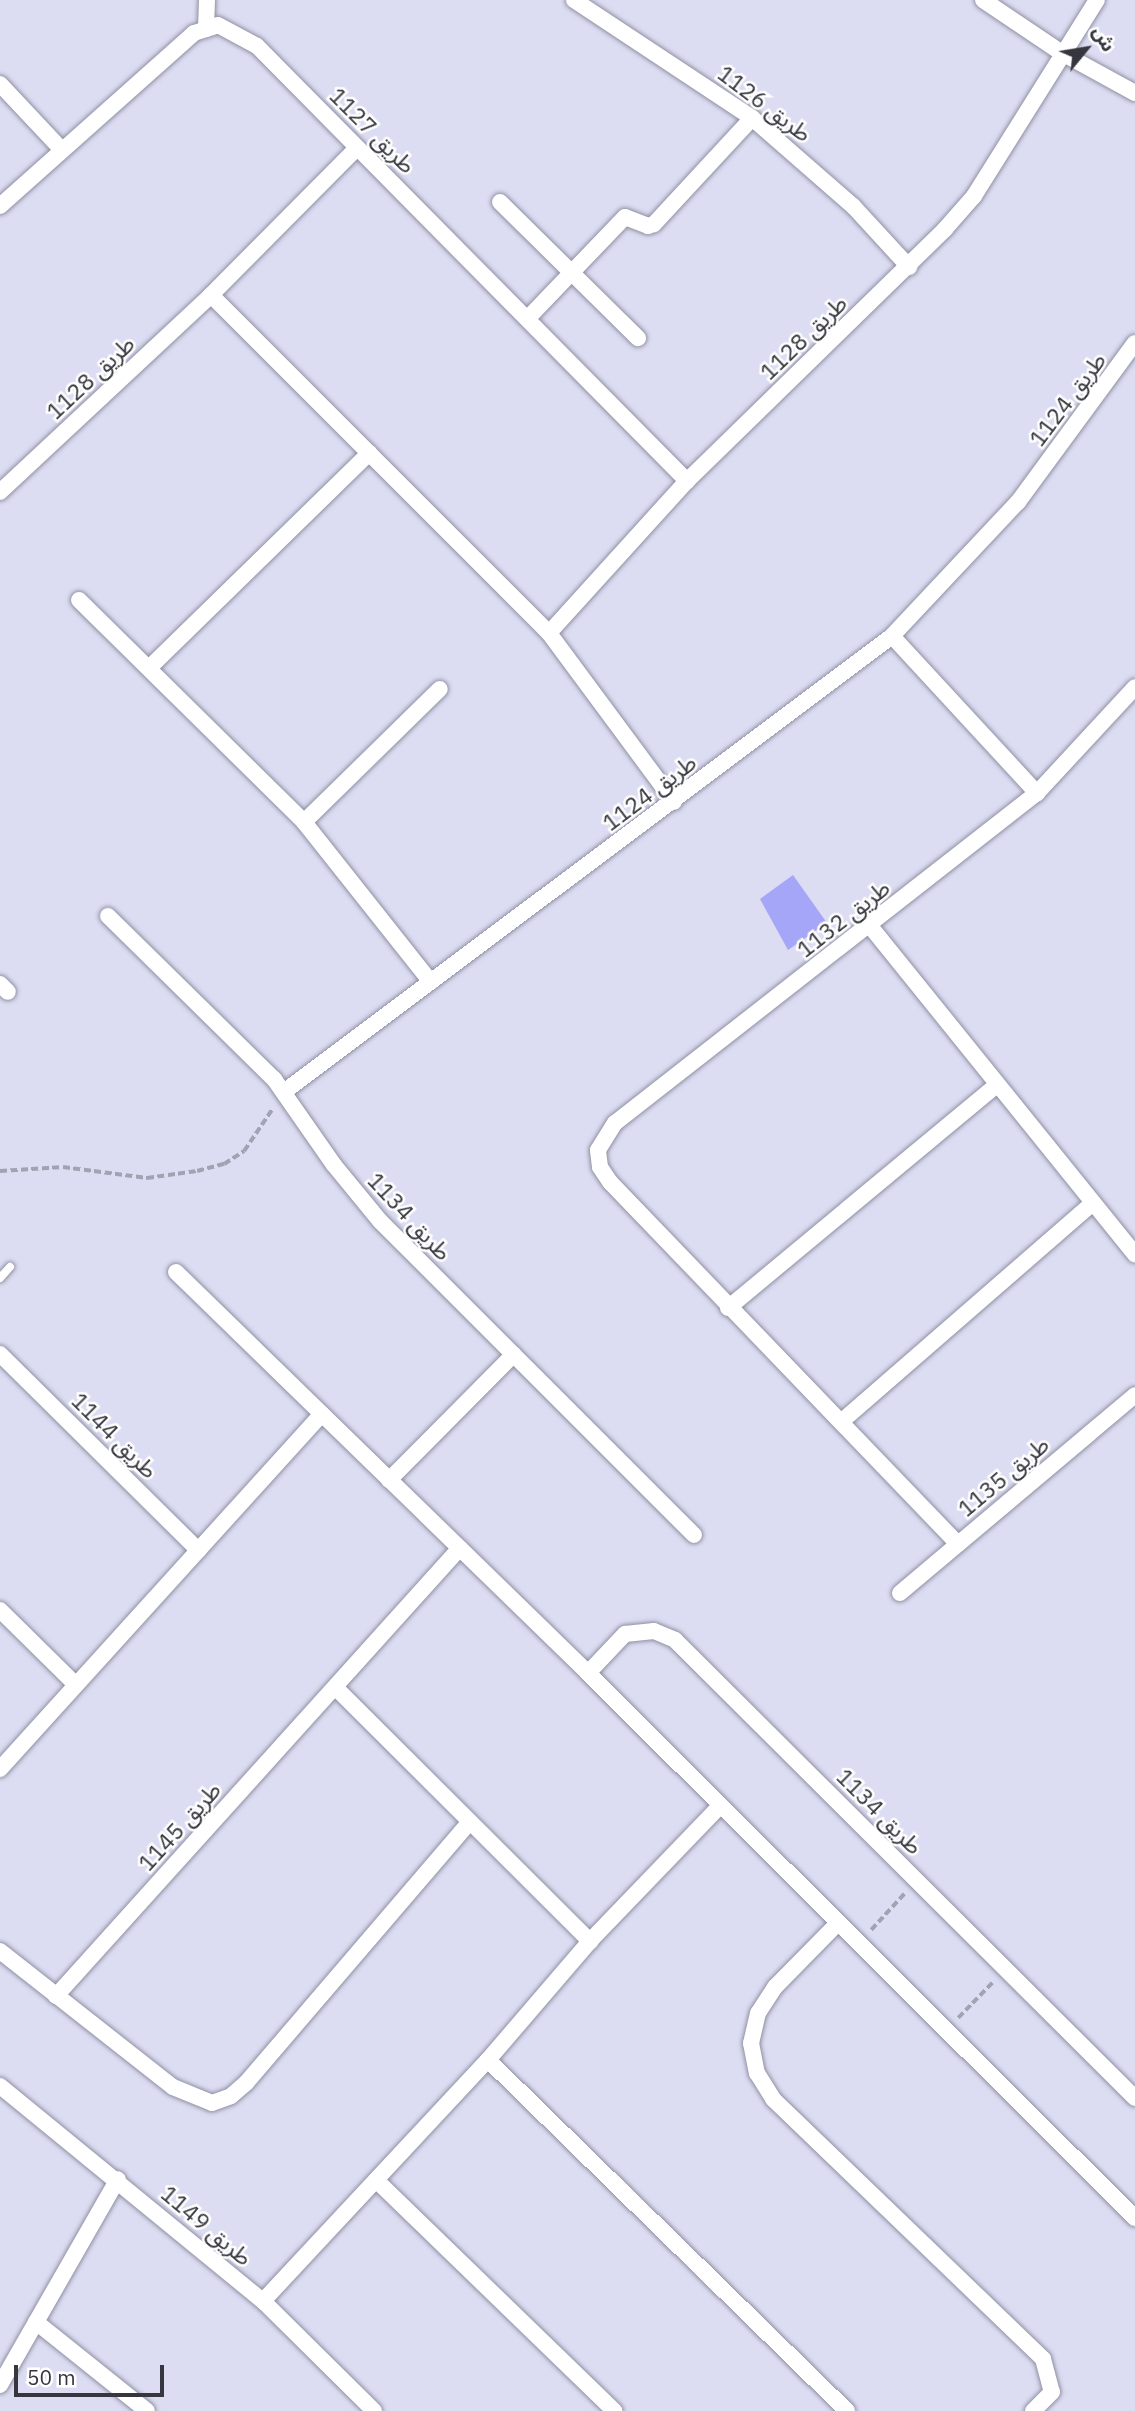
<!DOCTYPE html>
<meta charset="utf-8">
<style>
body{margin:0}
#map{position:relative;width:1135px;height:2411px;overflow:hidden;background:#dcddf2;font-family:"IBM Plex Sans","Noto Sans Arabic",sans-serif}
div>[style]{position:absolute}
.building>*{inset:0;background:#a6a6f8}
.path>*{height:3.5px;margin-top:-1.75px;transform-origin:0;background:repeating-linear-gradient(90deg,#a1a2b2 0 7px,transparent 0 10.5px)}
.roads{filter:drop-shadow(0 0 2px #8f90a3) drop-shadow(0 0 2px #8f90a3)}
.lane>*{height:8px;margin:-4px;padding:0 4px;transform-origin:4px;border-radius:4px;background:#fff}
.street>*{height:16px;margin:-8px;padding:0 8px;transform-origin:8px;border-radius:8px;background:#fff}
span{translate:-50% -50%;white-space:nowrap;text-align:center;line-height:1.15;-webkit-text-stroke:5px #fff;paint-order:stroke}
.street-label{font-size:23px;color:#36363e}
.north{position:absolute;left:1051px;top:14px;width:70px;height:70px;-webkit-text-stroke:5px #fff;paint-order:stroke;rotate:60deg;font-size:19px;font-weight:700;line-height:28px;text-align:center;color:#36363e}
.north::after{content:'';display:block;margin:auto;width:24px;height:32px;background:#36363e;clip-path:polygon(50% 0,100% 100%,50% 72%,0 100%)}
.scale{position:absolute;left:14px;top:2365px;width:150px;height:32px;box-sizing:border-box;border:4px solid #36363e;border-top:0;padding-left:9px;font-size:21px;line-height:24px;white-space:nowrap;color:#36363e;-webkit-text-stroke:5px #fff;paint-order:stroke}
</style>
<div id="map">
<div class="building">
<div style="clip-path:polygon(793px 875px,827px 923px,788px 950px,760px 899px)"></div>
</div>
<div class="path">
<div style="left:0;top:1171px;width:63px;rotate:-3.6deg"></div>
<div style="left:63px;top:1167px;width:85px;rotate:7.5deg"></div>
<div style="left:147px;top:1178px;width:50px;rotate:-8deg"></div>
<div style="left:197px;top:1171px;width:28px;rotate:-15deg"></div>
<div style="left:224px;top:1164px;width:24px;rotate:-33deg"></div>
<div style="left:244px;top:1151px;width:52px;rotate:-56deg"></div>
<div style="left:871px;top:1930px;width:52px;rotate:-47.4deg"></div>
<div style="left:958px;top:2018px;width:52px;rotate:-45.8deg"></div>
</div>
<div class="roads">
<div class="lane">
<div style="left:0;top:1278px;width:15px;rotate:-48deg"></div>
</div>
<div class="street">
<div style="left:574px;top:0;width:214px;rotate:33.5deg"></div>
<div style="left:752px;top:118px;width:134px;rotate:41.1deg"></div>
<div style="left:853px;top:206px;width:83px;rotate:47.4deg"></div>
<div style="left:983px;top:0;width:95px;rotate:33.9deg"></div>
<div style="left:1062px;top:53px;width:83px;rotate:28.7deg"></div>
<div style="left:206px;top:29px;width:29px;rotate:-88deg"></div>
<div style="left:0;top:84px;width:89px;rotate:46.8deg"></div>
<div style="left:500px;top:202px;width:194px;rotate:44.6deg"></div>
<div style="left:0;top:206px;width:260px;rotate:-41.7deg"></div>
<div style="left:194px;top:33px;width:25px;rotate:-18deg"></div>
<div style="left:218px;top:25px;width:44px;rotate:28.3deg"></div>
<div style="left:257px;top:46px;width:612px;rotate:45.33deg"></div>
<div style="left:211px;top:295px;width:478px;rotate:45deg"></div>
<div style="left:549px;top:633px;width:210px;rotate:53.5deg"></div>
<div style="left:528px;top:318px;width:140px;rotate:-46.2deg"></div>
<div style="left:625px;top:217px;width:25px;rotate:21deg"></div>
<div style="left:648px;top:226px;width:6px;rotate:-18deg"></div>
<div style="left:654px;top:224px;width:144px;rotate:-47.2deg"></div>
<div style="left:0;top:492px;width:289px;rotate:-43deg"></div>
<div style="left:211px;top:295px;width:207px;rotate:-45.2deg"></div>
<div style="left:79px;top:600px;width:316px;rotate:44.6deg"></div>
<div style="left:304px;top:822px;width:204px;rotate:51.6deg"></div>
<div style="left:549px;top:633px;width:205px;rotate:-47.8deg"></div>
<div style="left:687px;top:481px;width:361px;rotate:-44.3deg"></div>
<div style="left:945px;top:229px;width:44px;rotate:-48.7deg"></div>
<div style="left:974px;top:196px;width:231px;rotate:-57.9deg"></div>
<div style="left:892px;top:636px;width:214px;rotate:47.3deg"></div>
<div style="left:149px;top:668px;width:308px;rotate:-44.3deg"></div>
<div style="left:304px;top:822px;width:190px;rotate:-44.4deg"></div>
<div style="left:108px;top:916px;width:233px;rotate:44.5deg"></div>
<div style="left:274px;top:1079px;width:105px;rotate:55.1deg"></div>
<div style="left:334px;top:1165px;width:72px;rotate:50.6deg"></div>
<div style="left:380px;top:1221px;width:444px;rotate:45deg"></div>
<div style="left:870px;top:926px;width:422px;rotate:51.1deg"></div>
<div style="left:0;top:984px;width:11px;rotate:45deg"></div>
<div style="left:285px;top:1091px;width:759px;rotate:-36.85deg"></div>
<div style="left:892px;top:636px;width:184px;rotate:-46.8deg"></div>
<div style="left:1018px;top:502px;width:197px;rotate:-53.7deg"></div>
<div style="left:176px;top:1272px;width:575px;rotate:44.22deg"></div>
<div style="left:588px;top:1673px;width:772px;rotate:44.9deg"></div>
<div style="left:728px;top:1308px;width:349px;rotate:-39.7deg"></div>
<div style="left:0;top:1354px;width:279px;rotate:44.7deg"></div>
<div style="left:842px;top:1421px;width:331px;rotate:-41deg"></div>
<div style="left:389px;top:1480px;width:177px;rotate:-45.2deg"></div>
<div style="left:958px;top:1544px;width:502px;rotate:-133.87deg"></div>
<div style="left:610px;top:1182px;width:18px;rotate:-124deg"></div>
<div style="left:600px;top:1167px;width:17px;rotate:-97deg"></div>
<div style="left:598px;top:1150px;width:32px;rotate:-58deg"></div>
<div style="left:615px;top:1123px;width:536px;rotate:-38.03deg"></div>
<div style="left:1037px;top:793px;width:144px;rotate:-47.2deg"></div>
<div style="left:900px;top:1593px;width:307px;rotate:-40.1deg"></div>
<div style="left:0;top:1610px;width:104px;rotate:44.6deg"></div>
<div style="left:588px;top:1673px;width:54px;rotate:-46.5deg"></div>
<div style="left:625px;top:1634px;width:29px;rotate:-6deg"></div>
<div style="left:654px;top:1631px;width:23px;rotate:23deg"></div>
<div style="left:675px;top:1640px;width:649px;rotate:44.88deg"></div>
<div style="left:336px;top:1688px;width:359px;rotate:44.9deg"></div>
<div style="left:0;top:1769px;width:479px;rotate:-47.8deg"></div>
<div style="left:838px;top:1923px;width:90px;rotate:134.5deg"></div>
<div style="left:775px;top:1987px;width:31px;rotate:123deg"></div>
<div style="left:758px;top:2013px;width:31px;rotate:103deg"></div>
<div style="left:751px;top:2043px;width:31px;rotate:79deg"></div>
<div style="left:757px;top:2073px;width:31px;rotate:58deg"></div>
<div style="left:773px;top:2099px;width:375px;rotate:43.9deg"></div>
<div style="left:1043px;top:2359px;width:34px;rotate:75deg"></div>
<div style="left:1052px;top:2392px;width:27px;rotate:135deg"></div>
<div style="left:0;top:1951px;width:220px;rotate:38.2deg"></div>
<div style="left:173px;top:2087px;width:42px;rotate:22.3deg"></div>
<div style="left:212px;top:2103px;width:20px;rotate:-20deg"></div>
<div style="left:231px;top:2096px;width:20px;rotate:-41deg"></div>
<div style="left:246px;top:2083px;width:344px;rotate:-49.4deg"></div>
<div style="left:56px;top:1996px;width:603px;rotate:-47.96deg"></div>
<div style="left:488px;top:2060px;width:502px;rotate:44.35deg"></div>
<div style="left:0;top:2086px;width:340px;rotate:39.3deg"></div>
<div style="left:263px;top:2301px;width:156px;rotate:44.7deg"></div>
<div style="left:376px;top:2180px;width:332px;rotate:44.1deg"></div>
<div style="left:263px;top:2301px;width:330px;rotate:-47deg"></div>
<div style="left:488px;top:2060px;width:157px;rotate:-49.4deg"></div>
<div style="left:590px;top:1941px;width:187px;rotate:-46.1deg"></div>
<div style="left:36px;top:2322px;width:142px;rotate:38.7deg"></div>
<div style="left:0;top:2385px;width:237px;rotate:-60.2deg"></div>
</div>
</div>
<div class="street-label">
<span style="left:765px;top:103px;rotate:37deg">طريق 1126</span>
<span style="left:373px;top:130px;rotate:45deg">طريق 1127</span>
<span style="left:803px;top:337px;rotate:-44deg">طريق 1128</span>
<span style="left:90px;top:377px;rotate:-43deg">طريق 1128</span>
<span style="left:1067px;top:399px;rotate:-53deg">طريق 1124</span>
<span style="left:649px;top:792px;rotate:-37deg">طريق 1124</span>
<span style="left:843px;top:918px;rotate:-38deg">طريق 1132</span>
<span style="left:410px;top:1216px;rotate:47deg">طريق 1134</span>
<span style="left:115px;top:1435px;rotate:45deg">طريق 1144</span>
<span style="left:1003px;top:1476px;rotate:-40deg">طريق 1135</span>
<span style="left:880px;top:1811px;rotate:45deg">طريق 1134</span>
<span style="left:179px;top:1826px;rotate:-48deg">طريق 1145</span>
<span style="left:207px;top:2225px;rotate:40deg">طريق 1149</span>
</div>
<div class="north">ش</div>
<div class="scale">50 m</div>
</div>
